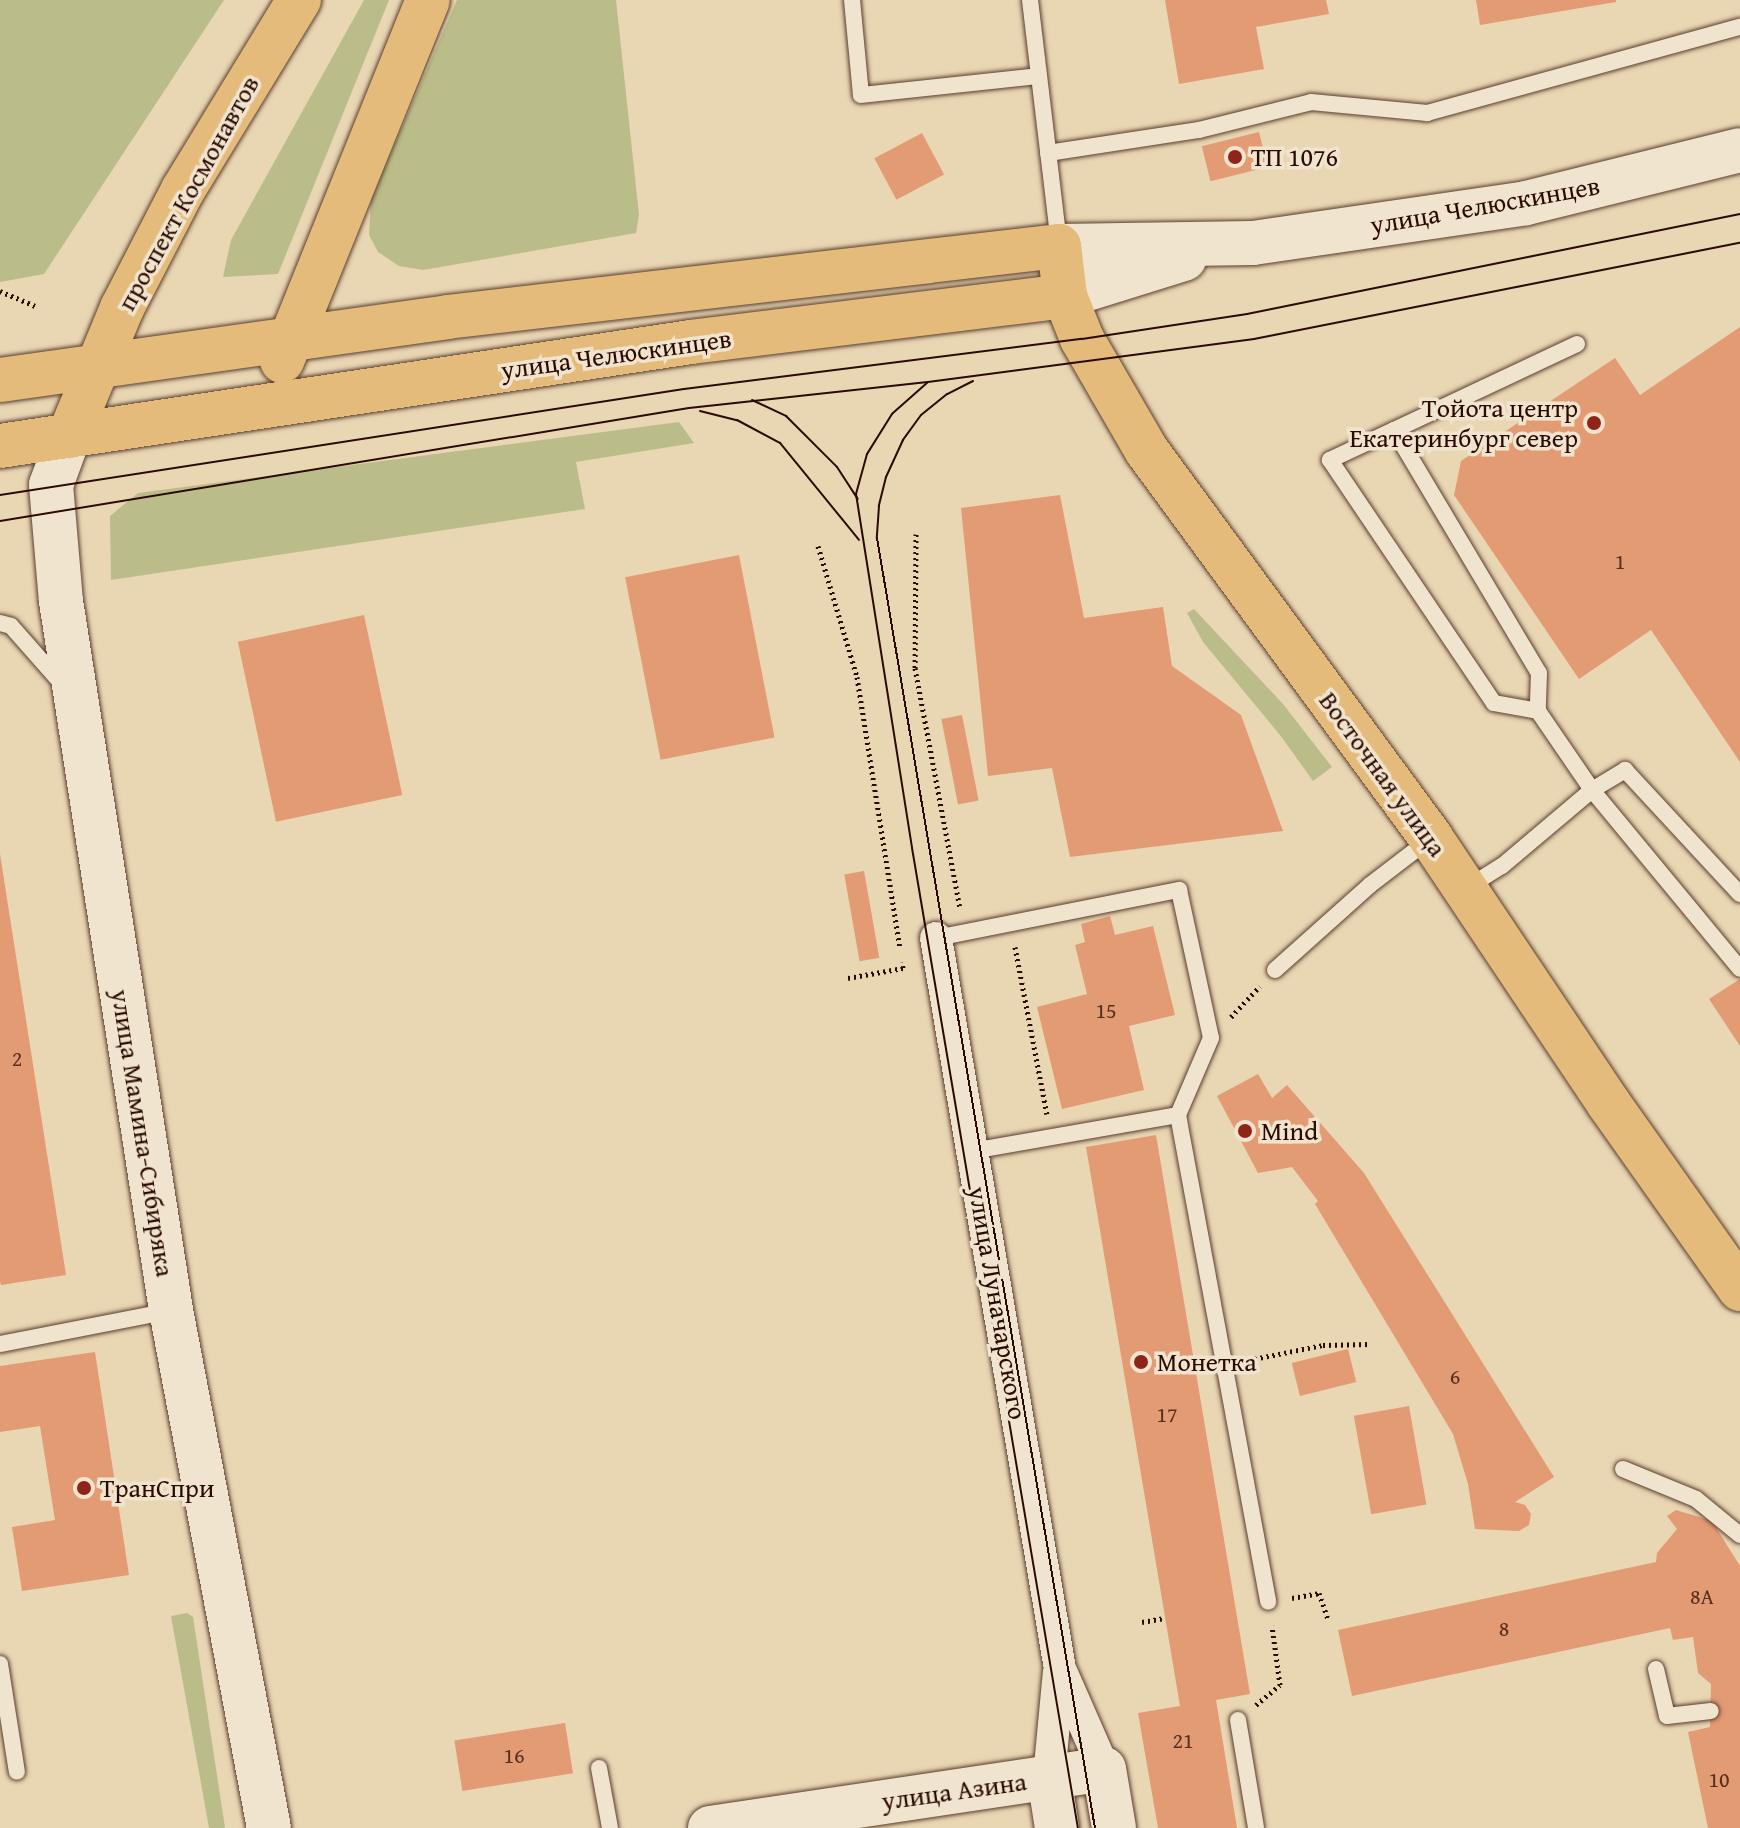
<!DOCTYPE html>
<meta charset="utf-8">
<style>
body{margin:0}
#map{position:relative;width:1740px;height:1828px;overflow:hidden;background:#e9d6b3;font-family:"Gentium Book Plus",serif}
div>[style]{position:absolute}
.green>*{inset:0;background:#babd8a}
.building>*{inset:0;background:#e39b74;transform-origin:0 0}
.path>*{height:5px;margin-top:-2.5px;transform-origin:0;background:repeating-linear-gradient(90deg,#2b0b01 0 2px,transparent 0 6px)}
.roads{filter:drop-shadow(0 0 2px #5a3e2e) drop-shadow(0 0 2px #5a3e2e)}
.lane>*{height:16px;margin:-8px;padding:0 8px;transform-origin:8px;border-radius:8px;background:#f1e4ce}
.street>*{height:32px;margin:-16px;padding:0 16px;transform-origin:16px;border-radius:16px;background:#f1e4ce}
.secondary>*{height:44px;margin:-22px;padding:0 22px;transform-origin:22px;border-radius:22px;background:#f1e4ce}
.primary>*{height:44px;margin:-22px;padding:0 22px;transform-origin:22px;border-radius:22px;background:#e4bb7a}
.tram>*{height:2px;margin:-1px;padding:0 1px;transform-origin:1px;border-radius:1px;background:#2b0b01}
.dots>*{width:22px;height:22px;translate:-50% -50%;box-sizing:border-box;border:4px solid #f1e4ce;border-radius:50%}
span{translate:-50% -50%;white-space:nowrap;text-align:center;line-height:1.15;-webkit-text-stroke:7px #f1e4ce;paint-order:stroke}
.number-label{font-size:22px;color:#592f1e}
.number-label span{-webkit-text-stroke-width:0}
.poi-label{font-size:26px;color:#2b0b01}
.left{translate:0 -50%;text-align:left}
.right{translate:-100% -50%;text-align:right}
.street-label{font-size:26px;color:#2b0b01}
</style>
<div id="map">
<div class="green">
<div style="clip-path:polygon(0 0,224px 0,44px 274px,0 282px)"></div>
<div style="clip-path:polygon(364px 0,389px 0,278px 274px,223px 277px,231px 240px)"></div>
<div style="clip-path:polygon(457px 0,616px 0,639px 215px,636px 233px,423px 270px,399px 266px,378px 252px,369px 235px,371px 199px)"></div>
<div style="clip-path:polygon(679px 422px,694px 443px,576px 462px,585px 509px,111px 580px,110px 516px,138px 493px)"></div>
<div style="clip-path:polygon(1194px 609px,1283px 704px,1332px 767px,1313px 781px,1280px 735px,1203px 642px,1187px 613px)"></div>
<div style="clip-path:polygon(187px 1613px,193px 1617px,225px 1828px,209px 1828px,171px 1616px)"></div>
</div>
<div class="building">
<div style="clip-path:polygon(1165px 0,1326px 0,1329px 14px,1256px 27px,1264px 69px,1179px 84px)"></div>
<div style="clip-path:polygon(1476px 0,1616px 0,1616px 2px,1480px 25px)"></div>
<div style="left:1259px;top:132px;width:36px;height:59px;rotate:76deg"></div>
<div style="left:922px;top:133px;width:47px;height:54px;rotate:62deg"></div>
<div style="clip-path:polygon(1740px 327px,1740px 762px,1651px 630px,1579px 679px,1454px 495px,1461px 461px,1615px 358px,1640px 395px)"></div>
<div style="clip-path:polygon(1060px 495px,1084px 618px,1163px 607px,1172px 666px,1241px 715px,1283px 831px,1070px 857px,1052px 768px,988px 776px,961px 508px)"></div>
<div style="left:739px;top:555px;width:186px;height:116px;rotate:79deg"></div>
<div style="left:364px;top:615px;width:184px;height:129px;rotate:78deg"></div>
<div style="left:962px;top:715px;width:87px;height:21px;rotate:79deg"></div>
<div style="clip-path:polygon(0 854px,66px 1275px,1px 1285px,0 1281px)"></div>
<div style="left:864px;top:871px;width:88px;height:20px;rotate:80deg"></div>
<div style="clip-path:polygon(1110px 916px,1115px 935px,1153px 926px,1175px 1015px,1129px 1026px,1144px 1090px,1062px 1109px,1037px 1007px,1087px 994px,1075px 945px,1085px 942px,1081px 924px)"></div>
<div style="clip-path:polygon(1740px 979px,1740px 1046px,1709px 999px)"></div>
<div style="clip-path:polygon(1258px 1074px,1272px 1098px,1287px 1085px,1364px 1173px,1554px 1477px,1515px 1502px,1525px 1505px,1531px 1514px,1529px 1525px,1519px 1531px,1475px 1529px,1468px 1484px,1453px 1434px,1315px 1204px,1318px 1201px,1292px 1167px,1258px 1173px,1217px 1096px)"></div>
<div style="clip-path:polygon(1156px 1135px,1250px 1694px,1216px 1700px,1237px 1828px,1158px 1828px,1138px 1713px,1180px 1706px,1086px 1147px)"></div>
<div style="left:1348px;top:1349px;width:34px;height:58px;rotate:76deg"></div>
<div style="clip-path:polygon(95px 1352px,129px 1575px,22px 1591px,12px 1527px,55px 1520px,40px 1426px,0 1432px,0 1366px)"></div>
<div style="left:1409px;top:1406px;width:100px;height:56px;rotate:80deg"></div>
<div style="clip-path:polygon(1676px 1510px,1712px 1521px,1740px 1566px,1740px 1828px,1708px 1828px,1688px 1732px,1710px 1727px,1711px 1684px,1698px 1673px,1693px 1637px,1673px 1640px,1670px 1628px,1352px 1696px,1338px 1630px,1656px 1562px,1657px 1553px,1677px 1529px,1667px 1516px)"></div>
<div style="left:565px;top:1723px;width:51px;height:112px;rotate:81deg"></div>
</div>
<div class="path">
<div style="left:0;top:291px;width:38px;rotate:23deg"></div>
<div style="left:916px;top:534px;width:134px;rotate:90.4deg"></div>
<div style="left:915px;top:668px;width:244px;rotate:79.4deg"></div>
<div style="left:818px;top:546px;width:137px;rotate:73.4deg"></div>
<div style="left:857px;top:677px;width:274px;rotate:81deg"></div>
<div style="left:1015px;top:947px;width:170px;rotate:79.2deg"></div>
<div style="left:848px;top:978px;width:56px;rotate:-10.3deg"></div>
<div style="left:903px;top:968px;width:6px;rotate:-99deg"></div>
<div style="left:1231px;top:1017px;width:42px;rotate:-46.9deg"></div>
<div style="left:1249px;top:1360px;width:76px;rotate:-11.5deg"></div>
<div style="left:1323px;top:1345px;width:47px;rotate:-1.2deg"></div>
<div style="left:1292px;top:1598px;width:27px;rotate:-10deg"></div>
<div style="left:1319px;top:1593px;width:28px;rotate:71deg"></div>
<div style="left:1142px;top:1622px;width:23px;rotate:-10deg"></div>
<div style="left:1256px;top:1705px;width:31px;rotate:-40deg"></div>
<div style="left:1280px;top:1685px;width:60px;rotate:-97.7deg"></div>
</div>
<div class="roads">
<div class="lane">
<div style="left:852px;top:0;width:95px;rotate:84.6deg"></div>
<div style="left:861px;top:95px;width:179px;rotate:-6.1deg"></div>
<div style="left:1030px;top:0;width:246px;rotate:83.2deg"></div>
<div style="left:1048px;top:153px;width:153px;rotate:-8.7deg"></div>
<div style="left:1199px;top:130px;width:115px;rotate:-14deg"></div>
<div style="left:1311px;top:102px;width:117px;rotate:5.4deg"></div>
<div style="left:1427px;top:113px;width:325px;rotate:-15.4deg"></div>
<div style="left:1577px;top:344px;width:202px;rotate:154.8deg"></div>
<div style="left:1394px;top:430px;width:283px;rotate:59.2deg"></div>
<div style="left:1539px;top:673px;width:38px;rotate:92deg"></div>
<div style="left:1538px;top:711px;width:96px;rotate:55.6deg"></div>
<div style="left:1592px;top:790px;width:39px;rotate:-31deg"></div>
<div style="left:1625px;top:770px;width:169px;rotate:47.2deg"></div>
<div style="left:1394px;top:430px;width:71px;rotate:154.9deg"></div>
<div style="left:1330px;top:460px;width:293px;rotate:56deg"></div>
<div style="left:1494px;top:703px;width:45px;rotate:10.3deg"></div>
<div style="left:0;top:623px;width:11px;rotate:15deg"></div>
<div style="left:11px;top:626px;width:79px;rotate:48.6deg"></div>
<div style="left:1468px;top:887px;width:40px;rotate:-32deg"></div>
<div style="left:1502px;top:866px;width:118px;rotate:-40.2deg"></div>
<div style="left:1592px;top:790px;width:232px;rotate:50.4deg"></div>
<div style="left:936px;top:938px;width:248px;rotate:-11.2deg"></div>
<div style="left:1179px;top:890px;width:151px;rotate:77.8deg"></div>
<div style="left:1211px;top:1038px;width:84px;rotate:113.2deg"></div>
<div style="left:1178px;top:1115px;width:209px;rotate:170.1deg"></div>
<div style="left:1275px;top:970px;width:127px;rotate:-41.8deg"></div>
<div style="left:1370px;top:885px;width:76px;rotate:-37.5deg"></div>
<div style="left:1178px;top:1115px;width:495px;rotate:79.5deg"></div>
<div style="left:0;top:1344px;width:172px;rotate:-11deg"></div>
<div style="left:1623px;top:1469px;width:79px;rotate:22.3deg"></div>
<div style="left:1696px;top:1499px;width:57px;rotate:39.3deg"></div>
<div style="left:0;top:1664px;width:109px;rotate:81.1deg"></div>
<div style="left:1656px;top:1669px;width:48px;rotate:76.8deg"></div>
<div style="left:1667px;top:1716px;width:44px;rotate:-6.5deg"></div>
<div style="left:1238px;top:1720px;width:109px;rotate:80.5deg"></div>
<div style="left:599px;top:1768px;width:61px;rotate:79.6deg"></div>
</div>
<div class="street">
<div style="left:936px;top:938px;width:741px;rotate:80.37deg"></div>
<div style="left:1060px;top:1669px;width:109px;rotate:66.3deg"></div>
<div style="left:1049px;top:1777px;width:105px;rotate:-84.6deg"></div>
</div>
<div class="secondary">
<div style="left:1059px;top:246px;width:194px;rotate:-0.9deg"></div>
<div style="left:1253px;top:243px;width:276px;rotate:-8.3deg"></div>
<div style="left:1526px;top:203px;width:220px;rotate:-13.9deg"></div>
<div style="left:1065px;top:296px;width:125px;rotate:-17.3deg"></div>
<div style="left:69px;top:436px;width:52px;rotate:110.2deg"></div>
<div style="left:51px;top:485px;width:116px;rotate:85.1deg"></div>
<div style="left:61px;top:601px;width:717px;rotate:81.18deg"></div>
<div style="left:171px;top:1310px;width:527px;rotate:79.29deg"></div>
<div style="left:1049px;top:1777px;width:52px;rotate:81.1deg"></div>
<div style="left:710px;top:1828px;width:398px;rotate:-8.5deg"></div>
<div style="left:1104px;top:1769px;width:60px;rotate:80.4deg"></div>
</div>
<div class="primary">
<div style="left:282px;top:361px;width:389px;rotate:-68deg"></div>
<div style="left:0;top:380px;width:451px;rotate:-8deg"></div>
<div style="left:447px;top:317px;width:616px;rotate:-6.62deg"></div>
<div style="left:1059px;top:246px;width:50px;rotate:83.2deg"></div>
<div style="left:1065px;top:296px;width:46px;rotate:68.4deg"></div>
<div style="left:1082px;top:339px;width:129px;rotate:59.9deg"></div>
<div style="left:1147px;top:451px;width:480px;rotate:53.7deg"></div>
<div style="left:1431px;top:838px;width:320px;rotate:56.2deg"></div>
<div style="left:1609px;top:1104px;width:227px;rotate:54.7deg"></div>
<div style="left:69px;top:436px;width:139px;rotate:-67.5deg"></div>
<div style="left:122px;top:308px;width:133px;rotate:-62.7deg"></div>
<div style="left:183px;top:190px;width:223px;rotate:-58.6deg"></div>
<div style="left:0;top:446px;width:699px;rotate:-8.56deg"></div>
<div style="left:691px;top:342px;width:377px;rotate:-7deg"></div>
</div>
</div>
<div class="tram">
<div style="left:973px;top:381px;width:29px;rotate:153deg"></div>
<div style="left:947px;top:394px;width:33px;rotate:141deg"></div>
<div style="left:921px;top:415px;width:31px;rotate:126deg"></div>
<div style="left:903px;top:440px;width:41px;rotate:114.7deg"></div>
<div style="left:886px;top:477px;width:30px;rotate:104deg"></div>
<div style="left:879px;top:506px;width:32px;rotate:94deg"></div>
<div style="left:877px;top:538px;width:1308px;rotate:80.41deg"></div>
<div style="left:928px;top:382px;width:48px;rotate:138.4deg"></div>
<div style="left:892px;top:414px;width:47px;rotate:122deg"></div>
<div style="left:867px;top:454px;width:41px;rotate:105.4deg"></div>
<div style="left:856px;top:494px;width:358px;rotate:81deg"></div>
<div style="left:912px;top:848px;width:994px;rotate:80.39deg"></div>
<div style="left:752px;top:400px;width:38px;rotate:25deg"></div>
<div style="left:786px;top:416px;width:72px;rotate:45deg"></div>
<div style="left:837px;top:467px;width:38px;rotate:57deg"></div>
<div style="left:700px;top:411px;width:38px;rotate:14deg"></div>
<div style="left:737px;top:420px;width:49px;rotate:28.1deg"></div>
<div style="left:780px;top:443px;width:125px;rotate:50.8deg"></div>
<div style="left:0;top:495px;width:692px;rotate:-8.81deg"></div>
<div style="left:684px;top:389px;width:401px;rotate:-7.2deg"></div>
<div style="left:1082px;top:339px;width:167px;rotate:-8.6deg"></div>
<div style="left:1247px;top:314px;width:503px;rotate:-11.47deg"></div>
<div style="left:0;top:521px;width:698px;rotate:-9.31deg"></div>
<div style="left:689px;top:408px;width:240px;rotate:-6.2deg"></div>
<div style="left:928px;top:382px;width:329px;rotate:-7.5deg"></div>
<div style="left:1254px;top:339px;width:495px;rotate:-11.2deg"></div>
</div>
<div class="dots">
<div style="left:1235px;top:157px;background:#8f2418"></div>
<div style="left:1594px;top:423px;background:#8f2418"></div>
<div style="left:1245px;top:1131px;background:#8f2418"></div>
<div style="left:1141px;top:1362px;background:#8f2418"></div>
<div style="left:84px;top:1488px;background:#8f2418"></div>
</div>
<div class="number-label">
<span style="left:1620px;top:562px">1</span>
<span style="left:1106px;top:1011px">15</span>
<span style="left:17px;top:1059px">2</span>
<span style="left:1455px;top:1377px">6</span>
<span style="left:1167px;top:1415px">17</span>
<span style="left:1702px;top:1597px">8А</span>
<span style="left:1504px;top:1629px">8</span>
<span style="left:1183px;top:1741px">21</span>
<span style="left:514px;top:1756px">16</span>
<span style="left:1719px;top:1780px">10</span>
</div>
<div class="poi-label">
<span class="left" style="left:1251px;top:157px">ТП 1076</span>
<span class="right" style="left:1578px;top:423px">Тойота центр<br>Екатеринбург север</span>
<span class="left" style="left:1261px;top:1131px">Mind</span>
<span class="left" style="left:1157px;top:1362px">Монетка</span>
<span class="left" style="left:100px;top:1488px">ТранСпри</span>
</div>
<div class="street-label">
<span style="left:188px;top:193px;rotate:-61deg">проспект Космонавтов</span>
<span style="left:1485px;top:205px;rotate:-10deg">улица Челюскинцев</span>
<span style="left:616px;top:354px;rotate:-8deg">улица Челюскинцев</span>
<span style="left:1383px;top:774px;rotate:54deg">Восточная улица</span>
<span style="left:143px;top:1133px;rotate:81deg">улица Мамина-Сибиряка</span>
<span style="left:998px;top:1303px;rotate:80deg">улица Луначарского</span>
<span style="left:954px;top:1791px;rotate:-8deg">улица Азина</span>
</div>
</div>
